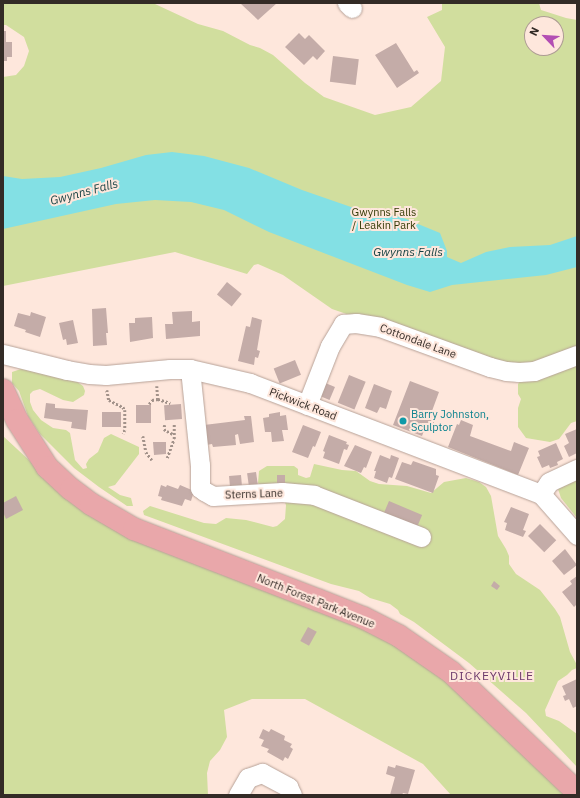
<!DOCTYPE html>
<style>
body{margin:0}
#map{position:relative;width:580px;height:798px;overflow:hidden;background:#fee7dc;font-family:"IBM Plex Sans",sans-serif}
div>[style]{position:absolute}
.green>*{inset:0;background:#d1de9e}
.water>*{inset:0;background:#83e0e4}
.building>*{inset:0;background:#c4aca8;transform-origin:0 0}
.path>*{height:2.5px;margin-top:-1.25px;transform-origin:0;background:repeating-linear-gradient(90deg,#a2928a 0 2px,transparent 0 4px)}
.roads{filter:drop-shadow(0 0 1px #b7a298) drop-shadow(0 0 1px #b7a298)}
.minor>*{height:19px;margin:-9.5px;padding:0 9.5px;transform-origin:9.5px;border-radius:9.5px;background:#fff}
.major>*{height:22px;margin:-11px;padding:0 11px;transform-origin:11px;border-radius:11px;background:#e9a7aa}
.dots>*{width:11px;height:11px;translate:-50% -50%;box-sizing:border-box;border:2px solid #fee7dc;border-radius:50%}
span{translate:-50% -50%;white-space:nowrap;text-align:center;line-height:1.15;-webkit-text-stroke:4px #fee7dc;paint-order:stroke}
.park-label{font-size:11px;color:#333a06}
.street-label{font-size:11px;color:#332b26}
.culture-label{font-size:11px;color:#0d838f}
.left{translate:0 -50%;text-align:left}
.water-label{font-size:12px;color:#123e40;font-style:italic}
.neighbourhood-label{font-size:12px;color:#6c396b;letter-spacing:1px}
.frame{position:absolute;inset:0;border:4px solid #332b26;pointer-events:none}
.north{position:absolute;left:524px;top:16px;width:40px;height:40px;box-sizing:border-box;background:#fee7dc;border:1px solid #ad9c93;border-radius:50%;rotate:295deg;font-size:11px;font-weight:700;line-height:16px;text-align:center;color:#332b26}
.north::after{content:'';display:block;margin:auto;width:14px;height:18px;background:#b34eb3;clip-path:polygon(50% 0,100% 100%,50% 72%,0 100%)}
</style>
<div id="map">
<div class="green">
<div style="clip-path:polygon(evenodd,3px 3px,155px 4px,198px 24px,223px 31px,250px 45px,260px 48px,273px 55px,305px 83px,324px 97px,375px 115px,411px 107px,441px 81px,445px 47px,427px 17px,442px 10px,442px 3px,539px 3px,541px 10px,566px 18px,577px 20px,577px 349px,507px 369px,332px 309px,283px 275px,258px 264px,254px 265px,247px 274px,175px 252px,3px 286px,3px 77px,16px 75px,24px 66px,29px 51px,24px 37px,6px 25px,3px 25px,3px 3px,532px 24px,556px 24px,556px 48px,532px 48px,532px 24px)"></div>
<div style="clip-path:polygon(577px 363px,577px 421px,571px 423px,559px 439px,550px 442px,526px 438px,518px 427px,518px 408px,521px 399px,518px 394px,518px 384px,523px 377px)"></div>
<div style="clip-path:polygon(21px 369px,73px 379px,83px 386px,85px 391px,84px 395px,73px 402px,63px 400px,40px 389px,33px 391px,30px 394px,30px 402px,33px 410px,41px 420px,53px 428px,66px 430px,70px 433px,75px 460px,83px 469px,87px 468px,86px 464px,89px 459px,98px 452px,104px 438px,111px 434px,139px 447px,139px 454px,122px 476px,115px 485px,108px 487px,120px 495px,131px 498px,133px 506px,127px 506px,99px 487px,74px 468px,40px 434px,28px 416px,19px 391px,12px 383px,12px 372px)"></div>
<div style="clip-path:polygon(3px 436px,57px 486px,259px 582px,419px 654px,574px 795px,451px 795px,423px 764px,305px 699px,252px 699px,224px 710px,227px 737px,220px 750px,210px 761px,207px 773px,208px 795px,3px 795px)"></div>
<div style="clip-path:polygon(314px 464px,342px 470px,356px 471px,370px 481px,379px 484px,407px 486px,431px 493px,444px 482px,466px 478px,479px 482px,486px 487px,491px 496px,498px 536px,506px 549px,509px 556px,509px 564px,516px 574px,540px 590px,555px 609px,560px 617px,570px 652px,577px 665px,577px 668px,572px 670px,567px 675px,558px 681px,545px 710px,546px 716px,559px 721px,577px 734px,577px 767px,526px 713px,469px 663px,414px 622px,400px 614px,398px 610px,390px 604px,370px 598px,359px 591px,331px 584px,144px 515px,143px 511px,150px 506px,204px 523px,216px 524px,226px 518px,246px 520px,273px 527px,277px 526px,285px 519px,286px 505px,284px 500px,266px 494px,258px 483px,259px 471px,267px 466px,294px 466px,298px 469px,298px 475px,306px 478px,310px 477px)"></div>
<div style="clip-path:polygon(577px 479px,577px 518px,561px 498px,558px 489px)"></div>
</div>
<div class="water">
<div style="clip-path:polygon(172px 152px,204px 156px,249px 168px,302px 190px,351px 207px,401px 217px,440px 233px,447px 251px,447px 257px,461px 263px,486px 252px,510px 247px,550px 245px,577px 236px,577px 267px,546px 275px,452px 285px,430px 292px,407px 285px,269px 232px,224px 210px,191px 202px,155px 200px,116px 204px,3px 229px,3px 176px,22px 179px,60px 177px,101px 168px,146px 155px)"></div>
</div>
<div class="building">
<div style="clip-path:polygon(240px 3px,277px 3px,258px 20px)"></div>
<div style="clip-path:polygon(3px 31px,6px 31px,6px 42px,12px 42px,12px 57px,7px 57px,7px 61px,3px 61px)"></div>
<div style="clip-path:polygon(299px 33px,305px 39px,309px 35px,325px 51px,317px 60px,313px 56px,304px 65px,285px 47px)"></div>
<div style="clip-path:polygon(396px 43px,414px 72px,417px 70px,419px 73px,397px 88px,375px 55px)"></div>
<div style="left:333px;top:56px;width:26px;height:26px;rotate:7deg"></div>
<div style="left:227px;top:282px;width:19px;height:16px;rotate:39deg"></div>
<div style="clip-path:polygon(106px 308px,108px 333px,106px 333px,107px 345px,93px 346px,92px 309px)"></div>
<div style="clip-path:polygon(192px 311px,192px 322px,200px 321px,200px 336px,166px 339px,165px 324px,173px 324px,172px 312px)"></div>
<div style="clip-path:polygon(31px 312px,46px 317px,40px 337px,25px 332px,26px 330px,14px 326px,18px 313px,30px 316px)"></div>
<div style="clip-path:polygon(152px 317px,153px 338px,130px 342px,129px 323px,135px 323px,135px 318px)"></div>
<div style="clip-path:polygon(252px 317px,262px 320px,257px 350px,260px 351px,258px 358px,255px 357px,254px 365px,238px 361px,246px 326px,250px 327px)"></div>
<div style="clip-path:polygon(73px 320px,78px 343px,67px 345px,66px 339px,63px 340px,59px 323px)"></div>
<div style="left:295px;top:360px;width:16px;height:23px;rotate:68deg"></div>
<div style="left:349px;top:375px;width:18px;height:30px;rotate:22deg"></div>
<div style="clip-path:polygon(410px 381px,439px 392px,432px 411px,437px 413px,433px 425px,427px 423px,422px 436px,393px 425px)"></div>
<div style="left:323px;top:382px;width:13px;height:14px;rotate:23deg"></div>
<div style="clip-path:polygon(374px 384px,392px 391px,386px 409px,380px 407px,377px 413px,365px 408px)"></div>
<div style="clip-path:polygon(46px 403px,55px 404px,55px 408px,88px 410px,86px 430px,71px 428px,72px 422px,44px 418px)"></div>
<div style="left:181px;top:404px;width:15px;height:17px;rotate:86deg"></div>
<div style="left:136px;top:405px;width:15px;height:18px"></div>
<div style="left:102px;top:412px;width:19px;height:15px"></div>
<div style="clip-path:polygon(280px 412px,280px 416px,286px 415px,288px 430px,282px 430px,284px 441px,272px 442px,271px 432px,265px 432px,263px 418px,269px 417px,269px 414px)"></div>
<div style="clip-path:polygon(244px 416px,251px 416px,254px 442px,240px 444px,238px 434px,235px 435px,236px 445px,213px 447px,212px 444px,206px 445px,204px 425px,245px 420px)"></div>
<div style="clip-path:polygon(461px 420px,473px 425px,470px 436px,511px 451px,514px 442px,529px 448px,518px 475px,448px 447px,457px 424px,459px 425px)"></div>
<div style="clip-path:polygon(303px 425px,321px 432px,315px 447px,313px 446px,308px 458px,292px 452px)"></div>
<div style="clip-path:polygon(577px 429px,577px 453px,569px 457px,564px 446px,569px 443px,565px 434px)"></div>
<div style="clip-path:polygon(329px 435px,347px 442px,346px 444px,349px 445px,347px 450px,344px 449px,339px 464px,323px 458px,325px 452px,323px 451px)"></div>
<div style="clip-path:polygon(153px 442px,166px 442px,166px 454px,154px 455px)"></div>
<div style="clip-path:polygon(556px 443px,563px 459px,557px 462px,558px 465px,550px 468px,549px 465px,542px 468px,537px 457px,540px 456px,538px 451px)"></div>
<div style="clip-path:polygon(355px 445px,372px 452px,366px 468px,364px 467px,361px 473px,344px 466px)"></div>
<div style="clip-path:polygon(380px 455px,390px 459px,391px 455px,399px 458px,392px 478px,389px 477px,387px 483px,374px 478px,376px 471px,374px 471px)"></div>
<div style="clip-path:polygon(413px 461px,436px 469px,436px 475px,439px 476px,433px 493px,395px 479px,402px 462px,411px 465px)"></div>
<div style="left:256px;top:472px;width:14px;height:9px;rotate:82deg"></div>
<div style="left:241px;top:475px;width:11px;height:12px;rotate:85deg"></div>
<div style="left:277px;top:475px;width:8px;height:9px"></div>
<div style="clip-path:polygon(161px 485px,166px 487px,167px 485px,178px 489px,180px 485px,194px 491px,191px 501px,185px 499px,182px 506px,161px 500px,162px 497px,158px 496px)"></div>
<div style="clip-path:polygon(16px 496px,23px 510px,6px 519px,3px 512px,3px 503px)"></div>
<div style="left:389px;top:501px;width:36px;height:13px;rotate:23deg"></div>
<div style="clip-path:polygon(511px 507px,529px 514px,523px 530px,526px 531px,523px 537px,505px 530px,507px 523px,504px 522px)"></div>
<div style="left:540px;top:524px;width:23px;height:17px;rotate:45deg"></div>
<div style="clip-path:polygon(565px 549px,577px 565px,564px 575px,552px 561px)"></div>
<div style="clip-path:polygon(577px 576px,577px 604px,574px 607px,562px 592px,572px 584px,570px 581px)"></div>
<div style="clip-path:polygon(494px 581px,500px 586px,497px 590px,491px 586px)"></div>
<div style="left:308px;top:627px;width:10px;height:16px;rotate:29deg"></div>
<div style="clip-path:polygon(577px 679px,577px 706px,573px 708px,569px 699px,565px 701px,563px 696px,566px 695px,562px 686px)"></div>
<div style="clip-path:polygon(263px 729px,269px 732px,271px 729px,285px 736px,284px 740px,292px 744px,290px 747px,293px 749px,288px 759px,285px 757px,283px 761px,267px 752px,269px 749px,261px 746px,264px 740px,259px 738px)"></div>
<div style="clip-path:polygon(396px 765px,415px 770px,408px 794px,403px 793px,402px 795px,390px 795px,395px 777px,386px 774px,388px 766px,395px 768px)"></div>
</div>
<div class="path">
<div style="left:157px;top:386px;width:13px;rotate:86deg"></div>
<div style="left:107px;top:390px;width:10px;rotate:79deg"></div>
<div style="left:109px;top:400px;width:16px;rotate:27deg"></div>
<div style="left:123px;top:407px;width:4px;rotate:56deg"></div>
<div style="left:125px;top:410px;width:20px;rotate:90deg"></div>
<div style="left:125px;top:430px;width:4px;rotate:117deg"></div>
<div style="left:149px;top:404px;width:5px;rotate:-53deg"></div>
<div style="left:152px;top:400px;width:6px;rotate:-9deg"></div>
<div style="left:158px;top:399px;width:13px;rotate:18deg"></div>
<div style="left:165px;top:425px;width:4px;rotate:104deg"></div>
<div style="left:164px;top:429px;width:4px;rotate:34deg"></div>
<div style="left:167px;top:431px;width:7px;rotate:27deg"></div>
<div style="left:143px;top:436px;width:16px;rotate:79deg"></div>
<div style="left:146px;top:452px;width:10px;rotate:53deg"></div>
<div style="left:167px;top:458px;width:20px;rotate:-70deg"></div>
<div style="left:174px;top:439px;width:16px;rotate:-90deg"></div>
</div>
<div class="roads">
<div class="minor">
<div style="left:347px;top:3px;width:7px;rotate:45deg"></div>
<div style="left:3px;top:354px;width:66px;rotate:14deg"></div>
<div style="left:67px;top:370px;width:22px;rotate:10deg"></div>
<div style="left:89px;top:374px;width:17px;rotate:3deg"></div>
<div style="left:106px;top:375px;width:64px;rotate:-5.4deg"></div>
<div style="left:170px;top:369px;width:20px"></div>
<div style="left:190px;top:369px;width:62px;rotate:13.1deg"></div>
<div style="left:250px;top:383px;width:311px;rotate:20.9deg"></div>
<div style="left:541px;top:494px;width:55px;rotate:48.7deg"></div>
<div style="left:190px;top:369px;width:97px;rotate:84.1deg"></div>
<div style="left:200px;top:465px;width:23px;rotate:90deg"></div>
<div style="left:200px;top:488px;width:5px;rotate:37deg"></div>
<div style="left:204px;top:491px;width:10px;rotate:29deg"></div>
<div style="left:213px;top:496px;width:69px;rotate:-3.3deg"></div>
<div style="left:282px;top:492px;width:32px;rotate:5deg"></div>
<div style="left:314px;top:495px;width:115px;rotate:21.4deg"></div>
<div style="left:307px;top:405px;width:63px;rotate:-68.7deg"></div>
<div style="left:330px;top:346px;width:26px;rotate:-59deg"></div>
<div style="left:343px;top:324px;width:13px;rotate:-4deg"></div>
<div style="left:356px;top:323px;width:24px;rotate:9deg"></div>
<div style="left:380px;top:327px;width:117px;rotate:20deg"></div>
<div style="left:490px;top:367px;width:16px;rotate:14deg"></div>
<div style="left:506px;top:371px;width:13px;rotate:4deg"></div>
<div style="left:519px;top:372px;width:15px;rotate:-4deg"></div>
<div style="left:534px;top:371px;width:46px;rotate:-20.4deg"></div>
<div style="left:541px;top:494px;width:14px;rotate:-56deg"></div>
<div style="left:549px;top:482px;width:31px;rotate:-25deg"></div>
<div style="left:238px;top:795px;width:20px;rotate:-60deg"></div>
<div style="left:248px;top:778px;width:15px;rotate:-20deg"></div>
<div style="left:262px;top:773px;width:30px;rotate:28deg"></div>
<div style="left:288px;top:787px;width:9px;rotate:63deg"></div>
</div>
<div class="major">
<div style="left:3px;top:390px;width:33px;rotate:65deg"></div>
<div style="left:17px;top:420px;width:56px;rotate:57.4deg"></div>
<div style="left:47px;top:467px;width:33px;rotate:43deg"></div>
<div style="left:71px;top:489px;width:25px;rotate:37deg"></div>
<div style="left:91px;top:504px;width:50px;rotate:30.2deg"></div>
<div style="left:134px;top:529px;width:197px;rotate:21.1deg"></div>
<div style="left:318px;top:600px;width:49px;rotate:21.4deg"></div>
<div style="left:364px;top:618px;width:39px;rotate:27deg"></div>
<div style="left:399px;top:636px;width:63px;rotate:34.7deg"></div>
<div style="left:451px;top:672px;width:174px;rotate:43.6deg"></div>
</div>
</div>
<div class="dots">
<div style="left:403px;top:421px;background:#0f9aa8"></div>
</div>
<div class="park-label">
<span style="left:384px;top:219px">Gwynns Falls<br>/ Leakin Park</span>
</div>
<div class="street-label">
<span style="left:418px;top:341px;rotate:20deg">Cottondale Lane</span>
<span style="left:303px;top:404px;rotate:21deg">Pickwick Road</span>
<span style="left:254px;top:494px;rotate:-2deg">Sterns Lane</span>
<span style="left:316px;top:601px;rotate:22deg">North Forest Park Avenue</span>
</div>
<div class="culture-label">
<span class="left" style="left:411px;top:421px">Barry Johnston,<br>Sculptor</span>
</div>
<div class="water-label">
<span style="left:84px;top:192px;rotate:-15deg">Gwynns Falls</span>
<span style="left:408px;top:252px">Gwynns Falls</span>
</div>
<div class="neighbourhood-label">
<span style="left:492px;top:676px">DICKEYVILLE</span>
</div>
<div class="frame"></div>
<div class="north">N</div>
</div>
